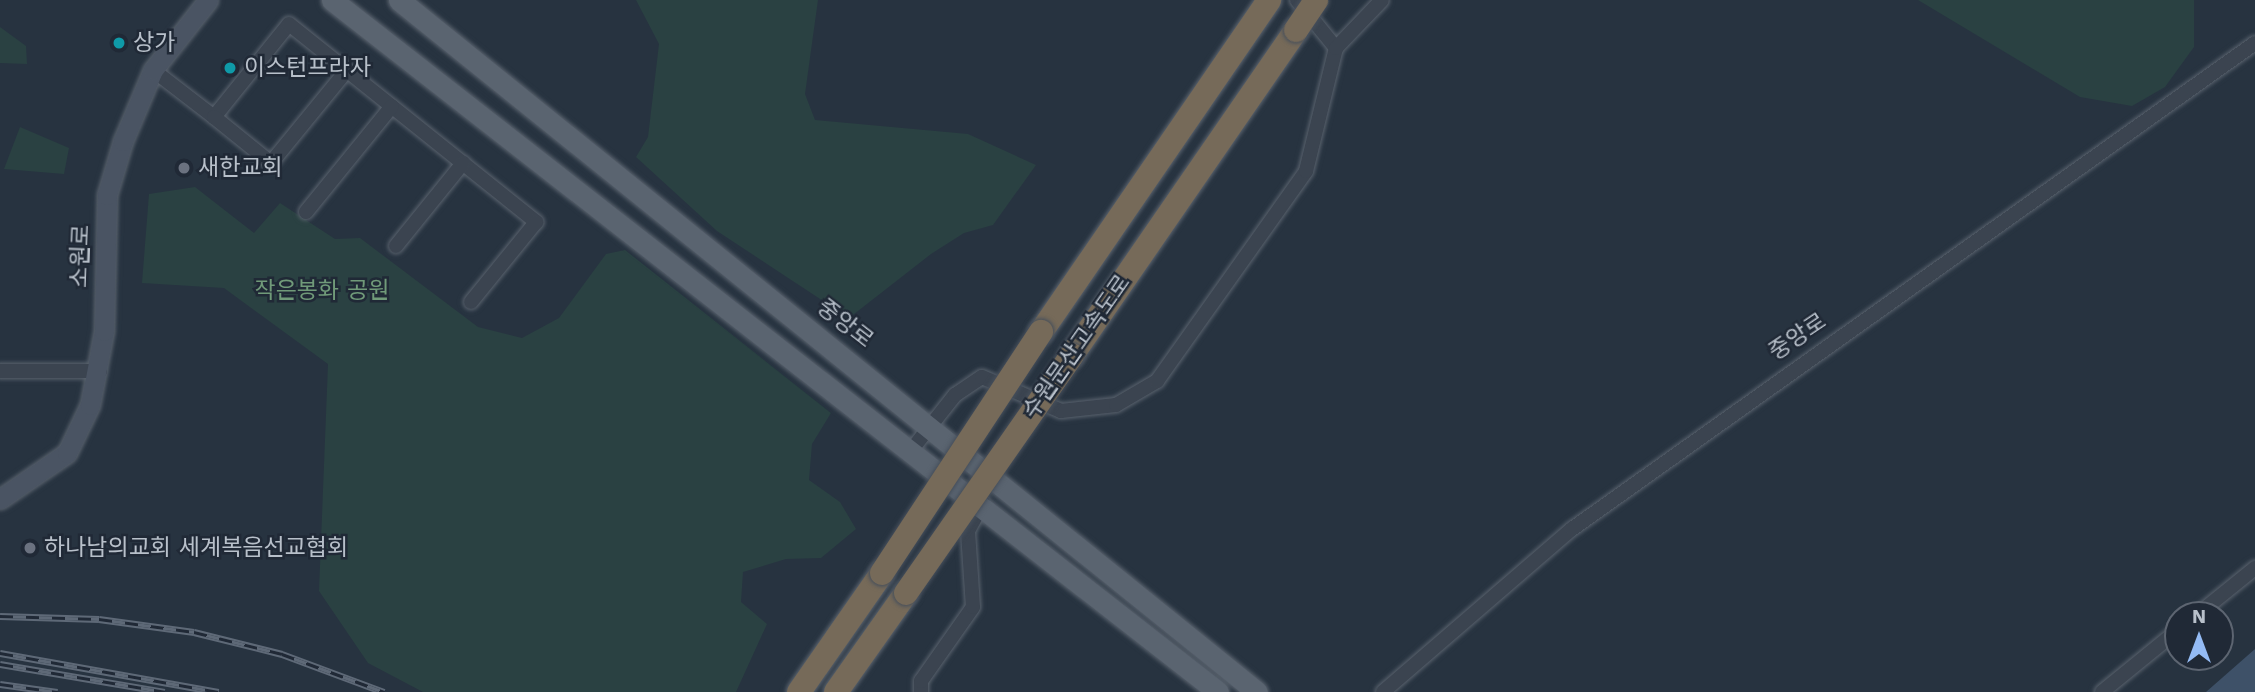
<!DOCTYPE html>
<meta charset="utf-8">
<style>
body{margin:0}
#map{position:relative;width:2255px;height:692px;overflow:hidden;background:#273340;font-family:"Work Sans","Noto Sans KR",sans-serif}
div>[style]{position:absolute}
.green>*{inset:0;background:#2a4142}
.water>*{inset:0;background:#3e5168}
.roads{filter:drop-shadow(0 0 2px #59626d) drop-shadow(0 0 2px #59626d)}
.minor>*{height:14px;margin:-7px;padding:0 7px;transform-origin:7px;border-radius:7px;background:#3b4450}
.secondary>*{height:19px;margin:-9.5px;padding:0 9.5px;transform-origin:9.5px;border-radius:9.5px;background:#4a5463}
.primary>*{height:21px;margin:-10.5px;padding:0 10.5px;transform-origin:10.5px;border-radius:10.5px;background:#5a6470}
.motorway>*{height:24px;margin:-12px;padding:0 12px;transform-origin:12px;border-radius:12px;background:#766a59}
.rail>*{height:7px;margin-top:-3.5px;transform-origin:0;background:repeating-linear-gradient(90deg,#202936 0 13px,#5e6977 0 26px);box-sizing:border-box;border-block:2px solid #5e6977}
.bridges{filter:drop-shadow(0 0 2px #464f5b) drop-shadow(0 0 2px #464f5b)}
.motorway-bridge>*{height:24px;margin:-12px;padding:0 12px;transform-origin:12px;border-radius:12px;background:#766a59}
.dots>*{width:19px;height:19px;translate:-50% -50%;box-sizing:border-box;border:4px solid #202936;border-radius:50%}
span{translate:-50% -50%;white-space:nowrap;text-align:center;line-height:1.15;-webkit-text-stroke:5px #202936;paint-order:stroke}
.poi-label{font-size:23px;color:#b8c0ca}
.left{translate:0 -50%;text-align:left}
.street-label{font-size:23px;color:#b8c0ca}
.park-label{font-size:23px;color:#709a79}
.north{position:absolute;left:2164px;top:601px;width:70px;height:70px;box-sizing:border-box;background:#202936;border:2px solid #5d6571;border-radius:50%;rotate:0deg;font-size:19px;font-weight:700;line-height:28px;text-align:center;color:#b8c0ca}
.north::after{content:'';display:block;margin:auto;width:24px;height:32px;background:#94bbf4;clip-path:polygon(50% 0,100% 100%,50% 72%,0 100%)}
</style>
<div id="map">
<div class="green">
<div style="clip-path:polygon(636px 0,818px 0,805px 94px,815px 120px,968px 134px,1036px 165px,993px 225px,964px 233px,931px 254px,849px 318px,717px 231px,636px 157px,648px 137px,659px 44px)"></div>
<div style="clip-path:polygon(1918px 0,2194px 0,2194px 47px,2165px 87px,2132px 106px,2080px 97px)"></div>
<div style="clip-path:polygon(0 27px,26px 46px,27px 64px,0 63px)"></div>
<div style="clip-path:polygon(20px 127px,69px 148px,64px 174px,4px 169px)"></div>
<div style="clip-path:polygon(195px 187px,254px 233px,280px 203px,335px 239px,360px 238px,478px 327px,522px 338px,559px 318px,606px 254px,625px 250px,831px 413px,812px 444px,809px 480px,840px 502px,856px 529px,821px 558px,786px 559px,743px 572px,741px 602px,767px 624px,736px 692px,423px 692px,368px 663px,319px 591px,328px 364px,224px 288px,142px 283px,149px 194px)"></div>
</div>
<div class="water">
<div style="clip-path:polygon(2255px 648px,2255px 692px,2206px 692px,2255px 649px)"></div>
</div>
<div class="roads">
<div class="minor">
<div style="left:1297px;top:0;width:62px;rotate:50.9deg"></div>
<div style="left:153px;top:70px;width:77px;rotate:37.6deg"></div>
<div style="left:214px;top:117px;width:119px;rotate:-51.1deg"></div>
<div style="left:289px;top:24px;width:317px;rotate:38.7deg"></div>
<div style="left:536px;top:222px;width:103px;rotate:129.1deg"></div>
<div style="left:214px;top:117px;width:73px;rotate:38.9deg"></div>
<div style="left:271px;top:163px;width:120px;rotate:-50.7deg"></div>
<div style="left:306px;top:212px;width:136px;rotate:-50.9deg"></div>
<div style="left:396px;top:246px;width:107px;rotate:-51.1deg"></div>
<div style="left:0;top:371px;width:100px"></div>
<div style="left:913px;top:448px;width:68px;rotate:-51.6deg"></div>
<div style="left:955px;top:395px;width:32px;rotate:-34deg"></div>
<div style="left:982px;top:377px;width:86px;rotate:23.3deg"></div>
<div style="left:1061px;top:411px;width:55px;rotate:-6.2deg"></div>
<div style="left:1116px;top:405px;width:48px;rotate:-30.3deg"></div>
<div style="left:1157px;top:381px;width:257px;rotate:-54.6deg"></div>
<div style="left:1306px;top:171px;width:127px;rotate:-76.3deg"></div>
<div style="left:1336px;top:48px;width:66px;rotate:-46.2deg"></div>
<div style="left:2197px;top:615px;width:75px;rotate:-39deg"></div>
<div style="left:921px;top:692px;width:11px;rotate:-90deg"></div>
<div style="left:921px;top:681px;width:90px;rotate:-54.9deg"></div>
<div style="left:973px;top:607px;width:76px;rotate:-93.8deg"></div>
<div style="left:968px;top:531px;width:32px;rotate:-62deg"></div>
<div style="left:1383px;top:692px;width:250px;rotate:-40.8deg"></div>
<div style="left:1572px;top:529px;width:838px;rotate:-35.43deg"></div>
<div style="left:2102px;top:692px;width:98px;rotate:-39.2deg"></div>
</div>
<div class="secondary">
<div style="left:0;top:499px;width:81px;rotate:-34.5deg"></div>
<div style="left:67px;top:453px;width:53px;rotate:-64.4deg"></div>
<div style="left:90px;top:405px;width:75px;rotate:-79.3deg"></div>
<div style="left:104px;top:331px;width:136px;rotate:-88.7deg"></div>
<div style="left:107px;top:195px;width:56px;rotate:-73.5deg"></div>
<div style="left:123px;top:141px;width:77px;rotate:-67.1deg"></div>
<div style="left:153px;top:70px;width:89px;rotate:-51.8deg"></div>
</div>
<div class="primary">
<div style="left:332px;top:0;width:1124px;rotate:37.99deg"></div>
<div style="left:399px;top:0;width:1102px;rotate:38.89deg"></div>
</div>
<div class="motorway">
<div style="left:1041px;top:332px;width:403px;rotate:-55.5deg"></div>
<div style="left:1072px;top:355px;width:395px;rotate:-55.4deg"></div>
<div style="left:799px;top:692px;width:145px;rotate:-55.1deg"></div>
<div style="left:836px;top:692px;width:121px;rotate:-54.7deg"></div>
</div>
</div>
<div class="rail">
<div style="left:0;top:616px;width:99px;rotate:1.7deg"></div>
<div style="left:99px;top:619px;width:96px;rotate:7.8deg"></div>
<div style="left:194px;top:632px;width:91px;rotate:14deg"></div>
<div style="left:282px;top:654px;width:109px;rotate:20.4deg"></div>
<div style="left:0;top:653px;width:222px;rotate:10.1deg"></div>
<div style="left:0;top:664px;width:167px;rotate:9.6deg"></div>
<div style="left:0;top:684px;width:58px;rotate:8deg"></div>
</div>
<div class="bridges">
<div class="motorway-bridge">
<div style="left:1296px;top:30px;width:36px;rotate:-56deg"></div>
<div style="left:882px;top:573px;width:289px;rotate:-56.6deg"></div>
<div style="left:906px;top:593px;width:290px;rotate:-55.1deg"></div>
</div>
</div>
<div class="dots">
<div style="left:119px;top:43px;background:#0f9aa8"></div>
<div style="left:230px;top:68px;background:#0f9aa8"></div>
<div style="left:184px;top:168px;background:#6b7280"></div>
<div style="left:30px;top:548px;background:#6b7280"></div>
</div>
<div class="poi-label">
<span class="left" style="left:133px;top:43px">상가</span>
<span class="left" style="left:244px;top:68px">이스턴프라자</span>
<span class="left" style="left:198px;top:168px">새한교회</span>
<span class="left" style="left:44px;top:548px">하나남의교회 세계복음선교협회</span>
</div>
<div class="street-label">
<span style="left:81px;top:256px;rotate:-88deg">소원로</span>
<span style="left:845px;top:324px;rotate:38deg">중앙로</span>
<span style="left:1798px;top:337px;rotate:-34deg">중앙로</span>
<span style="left:1077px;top:347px;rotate:-55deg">수원문산고속도로</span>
</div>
<div class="park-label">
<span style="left:322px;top:291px">작은봉화 공원</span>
</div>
<div class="north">N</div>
</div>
